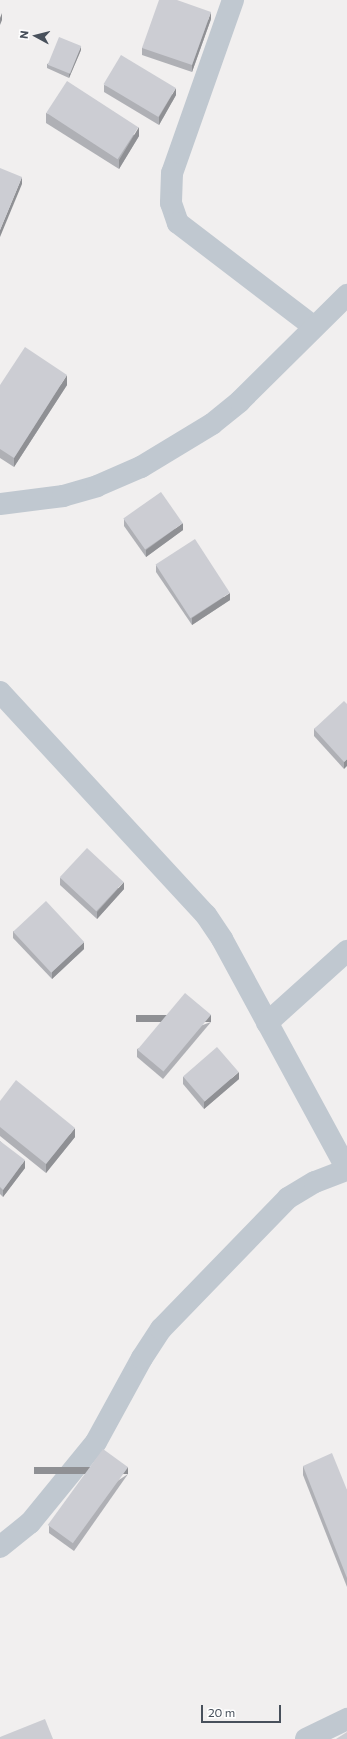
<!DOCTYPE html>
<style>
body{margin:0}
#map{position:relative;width:347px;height:1739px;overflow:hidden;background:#f1efef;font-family:Commissioner,sans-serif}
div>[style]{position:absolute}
.minor>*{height:22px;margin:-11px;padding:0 11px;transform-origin:11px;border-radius:11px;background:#c0c8d0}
.wall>*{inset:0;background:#afb0b5}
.shaded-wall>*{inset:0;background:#8f9094;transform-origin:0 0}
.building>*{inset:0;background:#cccdd3;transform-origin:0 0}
span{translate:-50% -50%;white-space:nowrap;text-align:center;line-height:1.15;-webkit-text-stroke:3px #fff;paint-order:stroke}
.north{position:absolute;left:16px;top:16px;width:40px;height:40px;-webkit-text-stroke:3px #fff;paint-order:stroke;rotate:277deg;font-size:11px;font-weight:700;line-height:16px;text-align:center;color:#48505b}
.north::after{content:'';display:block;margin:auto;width:14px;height:18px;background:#48505b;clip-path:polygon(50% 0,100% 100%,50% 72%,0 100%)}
.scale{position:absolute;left:201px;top:1705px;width:80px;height:18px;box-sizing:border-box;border:2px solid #48505b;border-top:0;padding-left:5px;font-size:12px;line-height:14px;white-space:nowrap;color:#48505b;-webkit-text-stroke:3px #fff;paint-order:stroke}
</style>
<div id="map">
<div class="minor">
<div style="left:233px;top:0;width:183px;rotate:109.4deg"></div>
<div style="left:172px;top:173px;width:30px;rotate:92deg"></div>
<div style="left:171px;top:203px;width:21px;rotate:71deg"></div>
<div style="left:178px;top:223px;width:171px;rotate:37.4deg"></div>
<div style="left:0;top:504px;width:64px;rotate:-7.2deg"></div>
<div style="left:63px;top:496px;width:35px;rotate:-16deg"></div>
<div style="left:97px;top:486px;width:48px;rotate:-23.4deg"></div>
<div style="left:141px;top:467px;width:83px;rotate:-31.2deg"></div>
<div style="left:212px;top:424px;width:36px;rotate:-39deg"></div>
<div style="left:240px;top:401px;width:151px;rotate:-44.7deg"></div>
<div style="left:0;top:692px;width:304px;rotate:47.3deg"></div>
<div style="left:206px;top:915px;width:29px;rotate:56deg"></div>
<div style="left:222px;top:939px;width:262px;rotate:61.5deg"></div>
<div style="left:267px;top:1023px;width:108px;rotate:-42deg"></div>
<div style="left:0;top:1547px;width:38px;rotate:-39deg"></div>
<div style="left:30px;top:1523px;width:104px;rotate:-50.8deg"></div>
<div style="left:96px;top:1442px;width:96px;rotate:-61.3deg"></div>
<div style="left:142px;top:1358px;width:35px;rotate:-57deg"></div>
<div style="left:161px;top:1329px;width:182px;rotate:-45.9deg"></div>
<div style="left:288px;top:1198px;width:31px;rotate:-31deg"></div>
<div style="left:315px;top:1182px;width:34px;rotate:-21deg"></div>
<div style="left:306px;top:1739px;width:46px;rotate:-26deg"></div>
</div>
<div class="wall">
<div style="clip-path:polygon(211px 19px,192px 72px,142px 55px,142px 48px)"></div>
<div style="clip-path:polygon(81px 50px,69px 78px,47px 68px,47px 64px)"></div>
<div style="clip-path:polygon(104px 85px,176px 95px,159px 125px,104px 92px)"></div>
<div style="clip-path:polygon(46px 113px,139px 136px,119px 169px,46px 123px)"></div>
<div style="clip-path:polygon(0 385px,67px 385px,14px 467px,0 458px)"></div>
<div style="clip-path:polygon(124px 519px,183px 530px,146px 557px,124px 526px)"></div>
<div style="clip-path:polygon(156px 565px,230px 600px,192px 625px,156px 572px)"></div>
<div style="clip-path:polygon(347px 704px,344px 769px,314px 736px,314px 729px)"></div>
<div style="clip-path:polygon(60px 878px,124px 889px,97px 919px,60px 885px)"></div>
<div style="clip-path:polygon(13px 931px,84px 949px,52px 979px,13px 938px)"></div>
<div style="clip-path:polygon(211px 1022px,163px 1079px,137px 1057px,137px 1049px)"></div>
<div style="clip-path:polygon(183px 1077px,239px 1079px,204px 1109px,183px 1084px)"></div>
<div style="clip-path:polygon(0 1101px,75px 1137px,46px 1173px,0 1136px)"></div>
<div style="clip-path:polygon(0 1141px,25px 1168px,3px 1197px,0 1194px)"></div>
<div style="clip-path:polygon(303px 1466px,347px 1490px,347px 1587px,303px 1475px)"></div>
<div style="clip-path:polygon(128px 1474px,74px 1551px,49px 1533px,49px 1526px)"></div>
</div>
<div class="shaded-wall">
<div style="clip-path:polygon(211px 12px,211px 19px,192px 72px,192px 65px)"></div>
<div style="clip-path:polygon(2px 13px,2px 20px,0 25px,0 18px)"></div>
<div style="clip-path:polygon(81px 46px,81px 50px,69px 78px,69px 74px)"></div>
<div style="clip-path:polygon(176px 88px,176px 95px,159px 125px,159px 117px)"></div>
<div style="clip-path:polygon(139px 127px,139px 136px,119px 169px,119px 160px)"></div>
<div style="clip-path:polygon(22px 177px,22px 184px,0 237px,0 230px)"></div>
<div style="clip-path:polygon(67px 375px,67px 385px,14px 467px,14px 458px)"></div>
<div style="clip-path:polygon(183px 523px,183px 530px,146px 557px,146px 550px)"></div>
<div style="clip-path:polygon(230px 593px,230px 600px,192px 625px,192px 618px)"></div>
<div style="clip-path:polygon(347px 759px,347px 766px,344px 769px,344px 762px)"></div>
<div style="clip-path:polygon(124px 882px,124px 889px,97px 919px,97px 912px)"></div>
<div style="clip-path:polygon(84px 942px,84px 949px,52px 979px,52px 972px)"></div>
<div style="left:211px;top:1015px;width:7px;height:75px;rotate:90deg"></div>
<div style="clip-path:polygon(239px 1072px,239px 1079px,204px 1109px,204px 1102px)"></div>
<div style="clip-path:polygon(75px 1128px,75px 1137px,46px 1173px,46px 1164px)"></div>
<div style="clip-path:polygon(25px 1160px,25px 1168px,3px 1197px,3px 1190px)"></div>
<div style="left:128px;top:1467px;width:7px;height:94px;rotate:90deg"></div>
</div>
<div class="building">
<div style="clip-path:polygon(159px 0,177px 0,211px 12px,192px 65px,142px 48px)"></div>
<div style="left:59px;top:37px;width:24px;height:30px;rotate:22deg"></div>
<div style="left:121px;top:55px;width:64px;height:34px;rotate:31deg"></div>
<div style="left:67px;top:81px;width:85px;height:38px;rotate:33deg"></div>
<div style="clip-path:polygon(0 168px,22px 177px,0 230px)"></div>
<div style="clip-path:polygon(25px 347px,67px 375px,14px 458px,0 449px,0 385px)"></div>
<div style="left:161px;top:492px;width:38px;height:46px;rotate:55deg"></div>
<div style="left:195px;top:539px;width:64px;height:47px;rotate:57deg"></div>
<div style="clip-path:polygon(344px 701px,347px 704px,347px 759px,344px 762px,314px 729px)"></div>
<div style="left:87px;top:848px;width:50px;height:40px;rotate:43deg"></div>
<div style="left:46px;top:901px;width:56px;height:45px;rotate:47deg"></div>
<div style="left:185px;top:993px;width:34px;height:74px;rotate:40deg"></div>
<div style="left:217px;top:1047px;width:33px;height:45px;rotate:49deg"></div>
<div style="clip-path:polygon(16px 1080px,75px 1128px,46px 1164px,0 1127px,0 1101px)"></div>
<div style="clip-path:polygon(0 1141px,25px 1160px,3px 1190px,0 1187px)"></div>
<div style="left:103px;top:1449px;width:31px;height:94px;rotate:36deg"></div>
<div style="clip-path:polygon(332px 1453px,347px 1490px,347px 1578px,303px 1466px)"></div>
<div style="clip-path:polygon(45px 1719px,53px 1739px,0 1739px,0 1737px)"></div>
<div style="clip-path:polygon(347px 1732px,347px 1739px,336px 1739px)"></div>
</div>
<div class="north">N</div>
<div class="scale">20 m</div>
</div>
